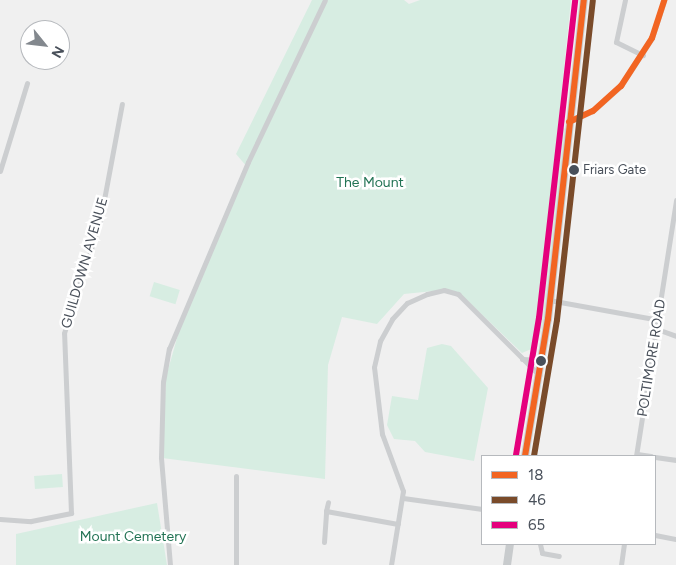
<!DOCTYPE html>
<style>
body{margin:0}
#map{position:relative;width:676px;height:565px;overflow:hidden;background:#f0f0f0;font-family:Figtree,sans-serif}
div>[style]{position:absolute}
.green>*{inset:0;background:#d7ede2;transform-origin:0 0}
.minor>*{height:5px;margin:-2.5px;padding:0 2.5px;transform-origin:2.5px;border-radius:2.5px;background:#ccced0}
.primary>*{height:8px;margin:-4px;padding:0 4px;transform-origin:4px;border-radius:4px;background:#c8cbcd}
.bus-1>*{height:6px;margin:-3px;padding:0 3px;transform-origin:3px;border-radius:3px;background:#f26522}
.bus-2>*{height:6px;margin:-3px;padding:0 3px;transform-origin:3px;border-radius:3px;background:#7a4b2a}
.bus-3>*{height:6px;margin:-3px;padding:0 3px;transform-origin:3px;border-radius:3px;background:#e5007d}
.dots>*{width:14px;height:14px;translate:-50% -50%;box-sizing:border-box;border:2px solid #fff;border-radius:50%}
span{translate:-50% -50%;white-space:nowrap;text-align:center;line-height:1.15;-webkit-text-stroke:5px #fff;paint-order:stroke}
.bus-label{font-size:13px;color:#49505a}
.left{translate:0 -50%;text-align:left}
.park-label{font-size:14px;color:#227354}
.street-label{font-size:14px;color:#49505a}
.legend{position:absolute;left:481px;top:455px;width:175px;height:90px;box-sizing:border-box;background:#fff;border:1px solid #b6b9bd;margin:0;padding:6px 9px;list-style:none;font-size:15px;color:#49505a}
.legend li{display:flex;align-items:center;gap:10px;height:25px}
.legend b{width:25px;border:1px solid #b6b9bd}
.north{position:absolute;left:20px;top:20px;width:50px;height:50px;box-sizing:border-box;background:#fff;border:1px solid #b6b9bd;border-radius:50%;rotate:119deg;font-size:14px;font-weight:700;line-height:20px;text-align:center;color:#49505a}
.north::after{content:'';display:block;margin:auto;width:18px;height:22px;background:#83888e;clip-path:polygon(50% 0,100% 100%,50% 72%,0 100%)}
</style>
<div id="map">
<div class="green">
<div style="clip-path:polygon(312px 0,404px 0,409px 4px,420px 0,571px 0,558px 127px,567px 129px,545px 318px,536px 347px,522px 353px,467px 300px,444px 290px,404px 294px,377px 324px,342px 317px,328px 365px,325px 479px,162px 458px,166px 377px,181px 324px,248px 168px,236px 154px)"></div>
<div style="left:154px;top:282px;width:27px;height:15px;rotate:17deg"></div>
<div style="clip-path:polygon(442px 344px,451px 346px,488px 388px,474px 461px,425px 452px,415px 441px,394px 439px,387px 425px,392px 396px,418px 400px,427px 348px)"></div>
<div style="left:62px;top:474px;width:13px;height:28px;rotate:86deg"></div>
<div style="clip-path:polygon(157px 503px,167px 565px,16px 565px,16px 534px)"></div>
</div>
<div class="minor">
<div style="left:625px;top:0;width:43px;rotate:102.1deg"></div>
<div style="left:616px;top:42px;width:30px;rotate:26deg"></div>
<div style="left:569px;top:122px;width:26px;rotate:-25deg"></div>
<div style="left:593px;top:111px;width:38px;rotate:-42deg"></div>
<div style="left:621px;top:86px;width:57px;rotate:-57.1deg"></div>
<div style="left:652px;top:38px;width:40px;rotate:-72deg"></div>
<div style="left:0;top:171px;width:92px;rotate:-72.9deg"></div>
<div style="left:549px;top:300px;width:112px;rotate:10.3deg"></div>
<div style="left:657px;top:329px;width:20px;rotate:20deg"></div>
<div style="left:522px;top:359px;width:19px;rotate:3deg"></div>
<div style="left:637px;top:454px;width:14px;rotate:8deg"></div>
<div style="left:636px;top:456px;width:259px;rotate:-81.1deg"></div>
<div style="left:655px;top:457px;width:21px;rotate:8deg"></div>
<div style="left:403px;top:498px;width:80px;rotate:7.9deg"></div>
<div style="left:326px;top:511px;width:9px;rotate:-77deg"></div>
<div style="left:0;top:519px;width:31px;rotate:4deg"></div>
<div style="left:31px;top:521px;width:41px;rotate:-11.3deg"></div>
<div style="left:71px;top:513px;width:180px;rotate:-92.2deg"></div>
<div style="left:64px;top:333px;width:118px;rotate:-72.2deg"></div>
<div style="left:100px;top:221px;width:119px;rotate:-79.4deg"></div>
<div style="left:655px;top:535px;width:21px;rotate:11deg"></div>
<div style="left:324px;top:542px;width:31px;rotate:-86deg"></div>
<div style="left:326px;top:511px;width:73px;rotate:10.2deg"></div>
<div style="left:540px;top:544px;width:9px;rotate:77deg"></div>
<div style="left:542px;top:553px;width:17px;rotate:10deg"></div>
<div style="left:170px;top:565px;width:108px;rotate:-94.8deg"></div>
<div style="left:161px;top:457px;width:75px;rotate:-88.5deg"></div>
<div style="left:163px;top:382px;width:34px;rotate:-80deg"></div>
<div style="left:169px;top:349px;width:203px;rotate:-67.1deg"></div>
<div style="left:248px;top:162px;width:179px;rotate:-64.6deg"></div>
<div style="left:236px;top:565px;width:89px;rotate:-90deg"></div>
<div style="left:391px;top:565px;width:75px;rotate:-80.8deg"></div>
<div style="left:403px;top:491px;width:61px;rotate:-110.2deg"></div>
<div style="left:382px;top:434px;width:67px;rotate:-96.8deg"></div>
<div style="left:374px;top:367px;width:27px;rotate:-77deg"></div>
<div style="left:380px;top:341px;width:25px;rotate:-61deg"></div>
<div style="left:392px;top:319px;width:22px;rotate:-47deg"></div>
<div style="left:407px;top:303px;width:22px;rotate:-24deg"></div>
<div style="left:427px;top:294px;width:17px;rotate:-13deg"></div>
<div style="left:444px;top:290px;width:15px;rotate:16deg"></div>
<div style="left:458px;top:294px;width:115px;rotate:45deg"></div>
<div style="left:621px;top:565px;width:21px;rotate:-82deg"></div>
</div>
<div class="primary">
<div style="left:525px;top:456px;width:139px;rotate:-80.5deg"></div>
<div style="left:548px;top:319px;width:321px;rotate:-83.6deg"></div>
<div style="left:507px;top:565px;width:21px;rotate:-82deg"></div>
</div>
<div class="bus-1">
<div style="left:569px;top:122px;width:26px;rotate:-25deg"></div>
<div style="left:593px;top:111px;width:38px;rotate:-42deg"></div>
<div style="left:621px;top:86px;width:57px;rotate:-57.1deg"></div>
<div style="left:652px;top:38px;width:40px;rotate:-72deg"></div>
<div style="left:525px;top:456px;width:139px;rotate:-80.5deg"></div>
<div style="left:548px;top:319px;width:321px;rotate:-83.6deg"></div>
</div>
<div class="bus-2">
<div style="left:534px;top:456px;width:138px;rotate:-80.4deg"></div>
<div style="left:557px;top:320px;width:321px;rotate:-83.6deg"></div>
</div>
<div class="bus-3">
<div style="left:516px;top:455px;width:139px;rotate:-80.5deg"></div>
<div style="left:539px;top:318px;width:320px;rotate:-83.5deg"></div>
</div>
<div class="dots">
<div style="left:574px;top:170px;background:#49505a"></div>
<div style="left:541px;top:361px;background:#49505a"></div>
</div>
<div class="bus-label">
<span class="left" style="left:583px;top:170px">Friars Gate</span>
</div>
<div class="park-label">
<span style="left:370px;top:183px">The Mount</span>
<span style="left:133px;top:537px">Mount Cemetery</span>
</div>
<div class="street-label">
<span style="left:85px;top:263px;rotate:-74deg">GUILDOWN AVENUE</span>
<span style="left:652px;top:358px;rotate:-81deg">POLTIMORE ROAD</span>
</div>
<ul class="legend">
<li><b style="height:6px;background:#f26522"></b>18</li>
<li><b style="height:6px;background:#7a4b2a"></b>46</li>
<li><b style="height:6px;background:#e5007d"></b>65</li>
</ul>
<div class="north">N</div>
</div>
